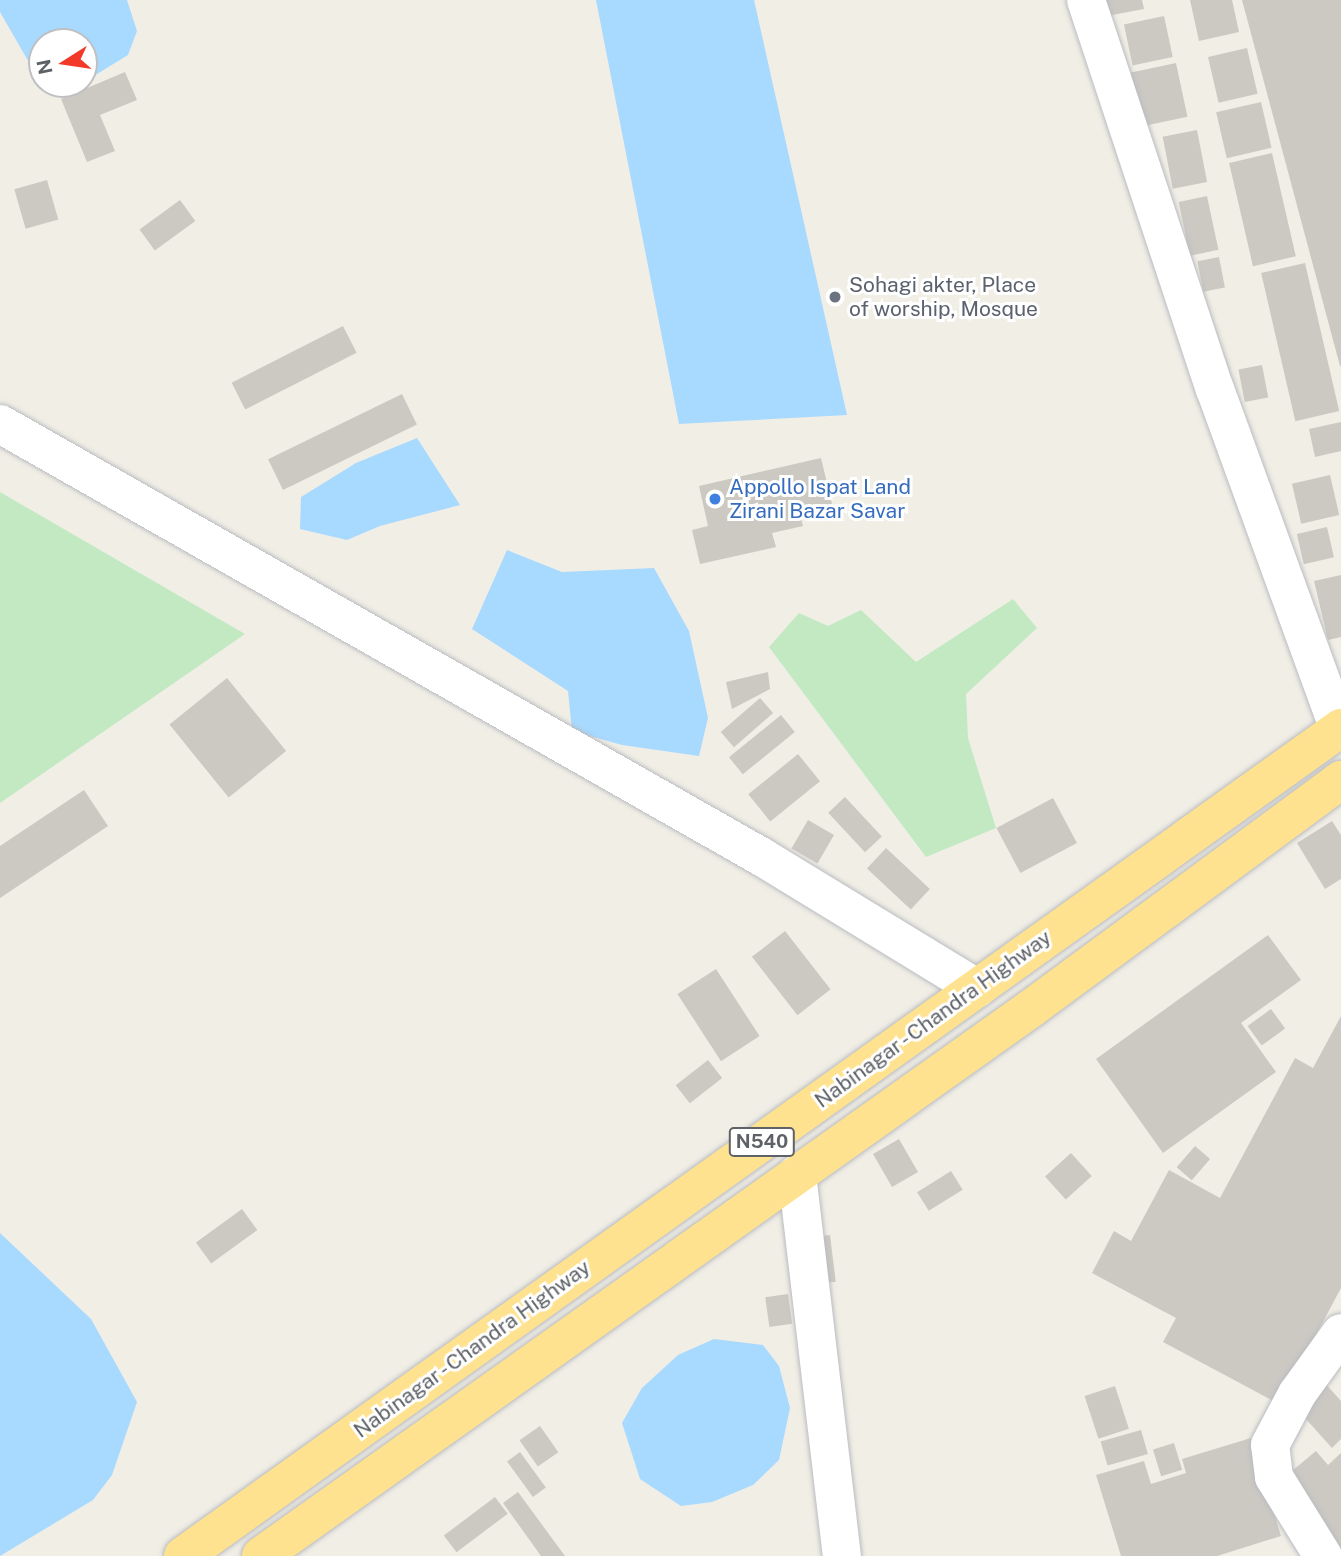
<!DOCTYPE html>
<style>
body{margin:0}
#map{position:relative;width:1341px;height:1556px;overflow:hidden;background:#f1eee6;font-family:"Public Sans",sans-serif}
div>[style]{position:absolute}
.green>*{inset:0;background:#c2e9c2}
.water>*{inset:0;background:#a8d9ff}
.building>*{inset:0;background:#ccc9c3;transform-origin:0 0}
.roads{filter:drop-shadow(0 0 2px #b9bcc0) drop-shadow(0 0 2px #b9bcc0)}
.minor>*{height:38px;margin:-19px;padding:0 19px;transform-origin:19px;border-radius:19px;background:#fff}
.highway>*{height:38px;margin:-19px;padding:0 19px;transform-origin:19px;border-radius:19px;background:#ffe28f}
.dots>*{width:19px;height:19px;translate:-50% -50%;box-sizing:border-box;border:4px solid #fff;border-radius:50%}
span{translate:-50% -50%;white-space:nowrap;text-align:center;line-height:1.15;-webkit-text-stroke:6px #fff;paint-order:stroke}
.shield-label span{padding:2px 5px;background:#fff;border:2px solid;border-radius:5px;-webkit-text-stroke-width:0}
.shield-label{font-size:19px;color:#5e6267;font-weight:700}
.worship-label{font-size:21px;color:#5b616d}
.left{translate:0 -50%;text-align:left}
.shop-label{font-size:21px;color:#366cbe}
.street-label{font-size:21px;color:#5e6267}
.north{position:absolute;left:28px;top:28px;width:70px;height:70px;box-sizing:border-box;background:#fff;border:2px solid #bfc0c2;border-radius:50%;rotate:258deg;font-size:19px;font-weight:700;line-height:28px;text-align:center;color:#5e6267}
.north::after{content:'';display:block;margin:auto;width:24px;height:32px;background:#f33a2a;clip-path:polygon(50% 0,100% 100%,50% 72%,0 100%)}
</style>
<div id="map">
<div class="green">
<div style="clip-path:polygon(0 492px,245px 634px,0 803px)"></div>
<div style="clip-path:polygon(1013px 599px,1037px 628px,966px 694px,968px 738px,996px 828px,926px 857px,769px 647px,799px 613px,828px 626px,861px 610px,916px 662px)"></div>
</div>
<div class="water">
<div style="clip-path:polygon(0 0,127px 0,137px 31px,128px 55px,84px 82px,84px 42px,42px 42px,42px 75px,27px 59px,0 12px)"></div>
<div style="clip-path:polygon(596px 0,754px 0,847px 415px,679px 424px)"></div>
<div style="clip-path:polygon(417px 438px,460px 505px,380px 526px,347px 540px,300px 529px,301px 497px,356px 463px)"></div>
<div style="clip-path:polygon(507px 550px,562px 572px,654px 568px,689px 631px,708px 718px,699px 756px,622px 745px,572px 731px,568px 691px,472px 629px)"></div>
<div style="clip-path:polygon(0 1233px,91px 1319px,137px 1402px,112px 1475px,93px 1500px,0 1556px)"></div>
<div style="clip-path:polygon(714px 1339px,763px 1345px,779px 1366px,790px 1408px,779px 1460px,753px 1485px,712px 1502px,681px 1506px,640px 1479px,622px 1423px,642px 1388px,678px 1355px)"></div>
</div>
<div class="building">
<div style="clip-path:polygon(1104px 0,1142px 0,1144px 9px,1107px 16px)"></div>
<div style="clip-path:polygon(1190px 0,1232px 0,1239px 32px,1199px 41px)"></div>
<div style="clip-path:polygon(1242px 0,1341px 0,1341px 366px,1340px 366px)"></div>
<div style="left:1164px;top:16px;width:42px;height:41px;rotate:78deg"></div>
<div style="left:1247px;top:48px;width:47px;height:40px;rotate:77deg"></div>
<div style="left:1176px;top:63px;width:55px;height:46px;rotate:78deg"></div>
<div style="clip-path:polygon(125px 72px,137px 100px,100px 115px,115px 151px,87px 162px,61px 99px)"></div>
<div style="left:1261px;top:102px;width:47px;height:46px;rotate:77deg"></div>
<div style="left:1197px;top:130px;width:53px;height:35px;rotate:79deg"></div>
<div style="left:1272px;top:153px;width:106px;height:44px;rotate:77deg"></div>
<div style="left:47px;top:180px;width:41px;height:34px;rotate:74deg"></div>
<div style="left:1207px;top:196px;width:55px;height:29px;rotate:78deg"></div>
<div style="left:180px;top:200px;width:26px;height:50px;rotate:54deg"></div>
<div style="left:1219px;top:257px;width:31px;height:22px;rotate:79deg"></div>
<div style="left:1305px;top:263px;width:152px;height:45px;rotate:77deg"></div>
<div style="left:343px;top:326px;width:30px;height:125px;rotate:63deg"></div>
<div style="left:1262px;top:365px;width:33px;height:24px;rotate:79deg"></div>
<div style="left:402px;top:394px;width:34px;height:149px;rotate:64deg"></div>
<div style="clip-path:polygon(1341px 422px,1341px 451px,1315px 457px,1309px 429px)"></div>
<div style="clip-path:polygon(821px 458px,834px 512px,801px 519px,803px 526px,772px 533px,776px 547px,700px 564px,692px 530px,708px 526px,699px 486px)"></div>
<div style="left:1330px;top:475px;width:41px;height:39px;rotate:77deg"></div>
<div style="left:1327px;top:527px;width:31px;height:31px;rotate:77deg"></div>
<div style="clip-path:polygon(1341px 575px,1341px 637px,1328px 640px,1314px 581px)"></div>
<div style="clip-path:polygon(768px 672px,770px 689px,732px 709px,726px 682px)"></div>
<div style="left:227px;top:678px;width:94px;height:74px;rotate:51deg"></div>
<div style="left:760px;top:698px;width:20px;height:52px;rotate:49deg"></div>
<div style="left:781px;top:715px;width:22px;height:67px;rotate:51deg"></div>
<div style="left:798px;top:754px;width:35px;height:64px;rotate:51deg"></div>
<div style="clip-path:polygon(84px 790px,108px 826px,0 898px,0 846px)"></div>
<div style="left:845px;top:797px;width:54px;height:23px;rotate:47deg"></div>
<div style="left:1053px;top:798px;width:51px;height:64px;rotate:62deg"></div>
<div style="left:808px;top:820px;width:30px;height:33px;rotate:30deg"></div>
<div style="clip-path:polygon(1332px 821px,1341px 835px,1341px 879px,1325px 889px,1297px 843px)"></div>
<div style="left:886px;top:848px;width:60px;height:28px;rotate:43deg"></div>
<div style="left:785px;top:931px;width:74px;height:42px;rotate:52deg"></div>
<div style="clip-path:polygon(1268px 935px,1301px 980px,1241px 1023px,1276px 1072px,1163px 1153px,1096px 1059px)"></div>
<div style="left:716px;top:969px;width:80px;height:46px;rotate:57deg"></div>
<div style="left:1271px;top:1009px;width:24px;height:29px;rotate:54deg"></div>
<div style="clip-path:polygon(1341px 1016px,1341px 1288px,1279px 1404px,1163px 1342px,1176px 1318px,1092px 1273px,1114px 1231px,1131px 1241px,1169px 1170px,1220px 1198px,1295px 1058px,1313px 1068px)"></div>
<div style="left:708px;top:1060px;width:23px;height:41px;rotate:52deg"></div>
<div style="left:899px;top:1139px;width:38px;height:30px;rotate:60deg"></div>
<div style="left:1195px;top:1146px;width:20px;height:28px;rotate:41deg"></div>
<div style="left:1071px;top:1153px;width:31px;height:35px;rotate:48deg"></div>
<div style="left:951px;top:1171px;width:22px;height:40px;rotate:58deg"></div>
<div style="left:242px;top:1209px;width:26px;height:57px;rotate:54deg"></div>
<div style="left:830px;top:1235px;width:47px;height:24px;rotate:83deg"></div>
<div style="left:788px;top:1294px;width:30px;height:23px;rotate:82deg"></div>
<div style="clip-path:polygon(1324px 1382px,1341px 1401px,1341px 1439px,1332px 1448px,1296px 1408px)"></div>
<div style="left:1115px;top:1386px;width:45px;height:32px;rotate:72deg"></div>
<div style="left:540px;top:1426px;width:32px;height:25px;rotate:55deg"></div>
<div style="left:1141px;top:1430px;width:25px;height:42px;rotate:74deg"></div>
<div style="clip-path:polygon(1251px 1438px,1281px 1536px,1217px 1556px,1121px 1556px,1096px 1475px,1144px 1461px,1151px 1484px,1186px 1473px,1182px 1459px)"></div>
<div style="left:1174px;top:1443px;width:28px;height:22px;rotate:73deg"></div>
<div style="clip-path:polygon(1316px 1451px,1328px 1465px,1341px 1453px,1341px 1553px,1281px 1480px)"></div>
<div style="left:520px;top:1452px;width:44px;height:16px;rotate:54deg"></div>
<div style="clip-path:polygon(518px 1492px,565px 1556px,541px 1556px,503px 1503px)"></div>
<div style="left:495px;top:1497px;width:21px;height:64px;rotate:53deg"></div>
</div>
<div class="roads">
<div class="minor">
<div style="left:1086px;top:0;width:410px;rotate:71.7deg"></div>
<div style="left:1215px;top:389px;width:362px;rotate:70deg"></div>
<div style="left:0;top:424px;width:876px;rotate:29.61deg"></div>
<div style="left:762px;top:857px;width:252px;rotate:31.4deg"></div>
<div style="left:797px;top:1174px;width:385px;rotate:83.3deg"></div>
<div style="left:1323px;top:1556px;width:93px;rotate:-121.8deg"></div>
<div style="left:1274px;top:1477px;width:32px;rotate:-97deg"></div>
<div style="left:1270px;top:1445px;width:58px;rotate:-62.1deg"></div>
<div style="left:1297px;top:1394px;width:75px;rotate:-54.2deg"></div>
</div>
<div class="highway">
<div style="left:183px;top:1556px;width:1424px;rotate:-35.57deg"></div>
<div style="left:261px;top:1556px;width:947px;rotate:-35.42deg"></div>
<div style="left:1033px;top:1007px;width:383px;rotate:-36.4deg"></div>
</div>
</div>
<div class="dots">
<div style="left:835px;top:297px;background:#6b7280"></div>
<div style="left:715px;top:499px;background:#3f7fe0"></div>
</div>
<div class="shield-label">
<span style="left:762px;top:1142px">N540</span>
</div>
<div class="worship-label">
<span class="left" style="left:849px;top:297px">Sohagi akter, Place<br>of worship, Mosque</span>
</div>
<div class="shop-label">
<span class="left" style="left:729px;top:499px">Appollo Ispat Land<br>Zirani Bazar Savar</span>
</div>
<div class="street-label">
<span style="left:933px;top:1019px;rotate:-36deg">Nabinagar - Chandra Highway</span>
<span style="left:472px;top:1349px;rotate:-36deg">Nabinagar - Chandra Highway</span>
</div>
<div class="north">N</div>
</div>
